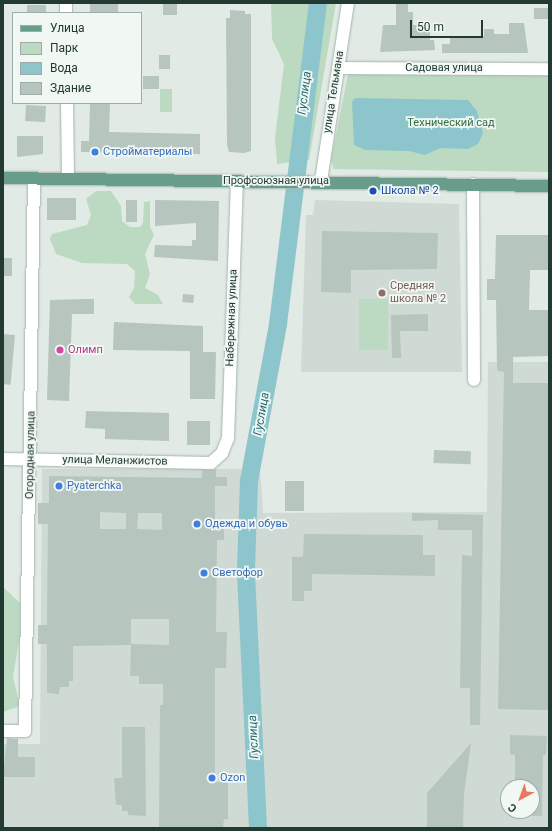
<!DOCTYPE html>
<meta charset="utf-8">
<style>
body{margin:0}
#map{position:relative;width:552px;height:831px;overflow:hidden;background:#e1eae5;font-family:Roboto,sans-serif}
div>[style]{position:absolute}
.built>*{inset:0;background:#cfdad4}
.green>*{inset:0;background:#bbdac1;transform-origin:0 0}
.water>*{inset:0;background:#8cc6cc}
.river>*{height:18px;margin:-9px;padding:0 9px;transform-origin:9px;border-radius:9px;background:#8cc6cc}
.building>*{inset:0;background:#b6c5be;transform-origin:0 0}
.roads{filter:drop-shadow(0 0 1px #a4b2ac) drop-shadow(0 0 1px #a4b2ac)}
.minor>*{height:12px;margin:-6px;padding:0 6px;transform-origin:6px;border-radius:6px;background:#fff}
.major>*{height:12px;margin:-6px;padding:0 6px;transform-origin:6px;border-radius:6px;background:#689d8c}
.dots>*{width:11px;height:11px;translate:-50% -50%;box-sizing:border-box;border:2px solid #f1f7f3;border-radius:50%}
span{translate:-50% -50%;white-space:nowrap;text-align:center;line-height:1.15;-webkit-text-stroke:3.5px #f1f7f3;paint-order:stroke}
.street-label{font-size:11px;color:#223a32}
.park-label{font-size:11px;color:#2f6e43}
.shop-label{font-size:11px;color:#366cbe}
.left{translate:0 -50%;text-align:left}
.transit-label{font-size:11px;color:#164399}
.education-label{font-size:11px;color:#785e54}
.hotel-label{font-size:11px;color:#b23c85}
.water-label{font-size:12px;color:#216971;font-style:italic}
.frame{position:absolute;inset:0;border:4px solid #223a32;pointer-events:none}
.legend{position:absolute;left:12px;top:12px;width:130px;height:92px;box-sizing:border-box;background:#f1f7f3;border:1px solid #9eaba6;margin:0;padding:5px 7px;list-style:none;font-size:12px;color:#223a32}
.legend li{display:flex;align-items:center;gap:8px;height:20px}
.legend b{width:20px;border:1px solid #9eaba6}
.north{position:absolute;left:500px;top:779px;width:40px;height:40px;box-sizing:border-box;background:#f1f7f3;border:1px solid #9eaba6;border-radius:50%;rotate:221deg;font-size:11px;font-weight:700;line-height:16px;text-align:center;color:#223a32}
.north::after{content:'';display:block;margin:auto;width:14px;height:18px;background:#e87960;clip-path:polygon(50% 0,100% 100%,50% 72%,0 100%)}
.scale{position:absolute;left:410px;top:20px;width:73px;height:18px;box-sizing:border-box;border:2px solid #223a32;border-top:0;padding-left:5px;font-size:12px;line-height:14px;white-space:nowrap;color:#223a32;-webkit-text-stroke:3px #f1f7f3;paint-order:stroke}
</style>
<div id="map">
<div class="built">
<div style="clip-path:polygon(315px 200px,459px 204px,462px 372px,301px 372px,306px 215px,313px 215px)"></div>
<div style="clip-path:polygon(evenodd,488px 362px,549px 362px,549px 828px,3px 828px,3px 744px,40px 744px,42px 469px,260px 469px,263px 513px,487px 512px,488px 362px,508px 787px,532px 787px,532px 811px,508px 811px,508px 787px)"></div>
</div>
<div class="green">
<div style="clip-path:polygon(271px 3px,336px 3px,309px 160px,277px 164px,275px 138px,284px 64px,272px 39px)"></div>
<div style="clip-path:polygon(348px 74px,549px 74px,549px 172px,334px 169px,331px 160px)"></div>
<div style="left:160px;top:89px;width:12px;height:23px"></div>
<div style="clip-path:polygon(96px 191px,111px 191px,121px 206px,122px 221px,130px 227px,140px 227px,143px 223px,144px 202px,150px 201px,150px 227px,154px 235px,145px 254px,150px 274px,145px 288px,158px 295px,163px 304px,135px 304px,129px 297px,134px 288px,135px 271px,127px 264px,82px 263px,56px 254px,50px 239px,52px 234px,87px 225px,91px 215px,86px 199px)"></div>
<div style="left:359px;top:299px;width:29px;height:51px"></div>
<div style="clip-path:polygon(3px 587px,20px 603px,20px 635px,13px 677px,20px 706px,3px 712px)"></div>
</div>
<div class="water">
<div style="clip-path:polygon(355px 98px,468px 100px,477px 111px,483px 133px,478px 144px,468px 149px,440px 148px,425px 155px,409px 151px,365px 150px,354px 145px,352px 102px)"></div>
</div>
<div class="river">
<div style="left:258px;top:828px;width:258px;rotate:-92.7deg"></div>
<div style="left:246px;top:570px;width:89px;rotate:-88.1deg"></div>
<div style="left:249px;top:481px;width:160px;rotate:-79.5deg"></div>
<div style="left:278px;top:324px;width:323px;rotate:-82.9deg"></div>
</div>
<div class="building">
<div style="left:90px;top:3px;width:28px;height:10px"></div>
<div style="left:163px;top:3px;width:14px;height:12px"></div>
<div style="clip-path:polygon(396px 3px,408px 3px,408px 12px,413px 12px,413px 25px,430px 25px,430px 40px,434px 40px,435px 50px,380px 52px,383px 25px,396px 25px)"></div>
<div style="left:27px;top:5px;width:19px;height:8px"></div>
<div style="left:534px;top:8px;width:15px;height:11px"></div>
<div style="clip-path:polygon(230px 10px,245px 11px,245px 14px,251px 14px,251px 151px,244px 153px,229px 152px,227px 145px,226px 18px,230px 18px)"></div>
<div style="clip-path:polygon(509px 23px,524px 23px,528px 53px,442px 53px,442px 44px,450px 44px,450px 36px,484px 36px,484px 29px,494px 29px,494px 34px,509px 34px)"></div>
<div style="left:159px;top:55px;width:11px;height:14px"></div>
<div style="left:159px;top:76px;width:13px;height:16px;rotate:90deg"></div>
<div style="clip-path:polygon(90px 103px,110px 103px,109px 132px,200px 134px,200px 154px,81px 152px,81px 141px,89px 141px)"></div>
<div style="left:26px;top:105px;width:20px;height:16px;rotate:3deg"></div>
<div style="clip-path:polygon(17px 136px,43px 136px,43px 154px,17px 157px)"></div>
<div style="left:47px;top:198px;width:29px;height:22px"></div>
<div style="left:126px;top:200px;width:11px;height:22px"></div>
<div style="clip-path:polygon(155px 200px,219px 201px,218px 261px,154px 257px,155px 245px,192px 246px,192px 240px,196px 240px,196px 223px,155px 226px)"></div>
<div style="clip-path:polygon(322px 231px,438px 233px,437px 269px,351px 270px,351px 293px,321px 292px)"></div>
<div style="clip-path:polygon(496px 235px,549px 235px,549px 270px,530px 270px,529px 310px,549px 310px,549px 356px,513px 357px,513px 383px,549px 383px,549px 710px,498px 709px,504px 372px,498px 371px,497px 368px,496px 300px,487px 300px,487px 279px,495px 279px)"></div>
<div style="left:3px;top:258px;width:9px;height:18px"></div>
<div style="left:183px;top:294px;width:11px;height:8px;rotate:5deg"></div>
<div style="clip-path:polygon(85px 299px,94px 299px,94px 314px,72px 314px,69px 401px,47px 400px,50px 300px)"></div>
<div style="clip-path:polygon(428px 314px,428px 331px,400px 331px,401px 358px,392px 358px,391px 315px)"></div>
<div style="clip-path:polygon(114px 322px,203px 326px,203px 352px,216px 352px,215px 399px,190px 399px,190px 351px,113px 350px)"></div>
<div style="left:3px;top:334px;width:12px;height:50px;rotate:5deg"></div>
<div style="clip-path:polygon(86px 411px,169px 413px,169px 441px,105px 439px,105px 429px,85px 428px)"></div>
<div style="left:187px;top:421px;width:23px;height:24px"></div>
<div style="left:434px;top:450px;width:37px;height:13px;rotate:2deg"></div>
<div style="clip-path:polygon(evenodd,202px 470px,216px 470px,216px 477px,227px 477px,227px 486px,215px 486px,215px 523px,224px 523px,224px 540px,217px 540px,216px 632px,227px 632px,226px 668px,215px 668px,215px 782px,228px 782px,228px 819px,224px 819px,223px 828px,159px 828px,160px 705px,163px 705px,163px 684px,139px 684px,139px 676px,130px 676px,131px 645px,73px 646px,73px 681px,69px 681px,69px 687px,60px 687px,59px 694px,47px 693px,47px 644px,38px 644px,38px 625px,47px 625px,48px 524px,38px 524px,38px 503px,49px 503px,49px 476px,202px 478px,202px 470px,100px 512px,126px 513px,126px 529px,100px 529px,100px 512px,202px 470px,138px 513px,162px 513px,162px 530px,137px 529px,138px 513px,202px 470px,131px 619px,169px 619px,169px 645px,131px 644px,131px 619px)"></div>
<div style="left:285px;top:481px;width:19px;height:30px"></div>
<div style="clip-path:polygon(412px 513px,483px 515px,480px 725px,470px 725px,470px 688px,460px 688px,462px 555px,472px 556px,472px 530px,438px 530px,438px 520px,412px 521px)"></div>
<div style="clip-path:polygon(304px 534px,423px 535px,423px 555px,435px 555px,435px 576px,312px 574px,312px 591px,304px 591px,304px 601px,292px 601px,292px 557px,303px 557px)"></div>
<div style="clip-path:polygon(122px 727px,145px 727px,146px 816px,128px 815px,128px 811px,122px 811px,122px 805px,116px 805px,114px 778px,122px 778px)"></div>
<div style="clip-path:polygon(510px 735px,547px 736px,546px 755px,543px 755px,542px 816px,532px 816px,532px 787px,515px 787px,515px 755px,510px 754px)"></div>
<div style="clip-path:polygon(7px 738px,18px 739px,18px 757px,35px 757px,35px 777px,3px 777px)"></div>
<div style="clip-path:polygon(471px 743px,464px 794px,463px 828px,427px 828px,427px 793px)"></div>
</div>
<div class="roads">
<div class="minor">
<div style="left:66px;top:3px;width:10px;rotate:90deg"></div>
<div style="left:338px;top:68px;width:211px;rotate:0.3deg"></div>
<div style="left:67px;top:103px;width:76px;rotate:89.2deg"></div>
<div style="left:321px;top:181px;width:180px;rotate:-81.4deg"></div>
<div style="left:473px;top:184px;width:196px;rotate:89.7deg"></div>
<div style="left:3px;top:459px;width:208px;rotate:1.1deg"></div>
<div style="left:211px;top:463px;width:15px;rotate:-42deg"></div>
<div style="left:222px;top:453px;width:16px;rotate:-68deg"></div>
<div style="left:228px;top:438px;width:256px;rotate:-88deg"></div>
<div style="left:3px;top:731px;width:22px"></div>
<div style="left:25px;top:731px;width:553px;rotate:-89.07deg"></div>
</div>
<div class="major">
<div style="left:3px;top:178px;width:546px;rotate:0.84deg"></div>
</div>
</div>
<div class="dots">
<div style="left:95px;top:152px;background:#3f7fe0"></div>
<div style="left:373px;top:191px;background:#1a4fb4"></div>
<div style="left:382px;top:293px;background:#8d6e63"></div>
<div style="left:60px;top:350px;background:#d1479c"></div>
<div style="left:59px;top:486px;background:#3f7fe0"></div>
<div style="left:197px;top:524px;background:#3f7fe0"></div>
<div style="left:204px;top:573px;background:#3f7fe0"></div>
<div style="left:212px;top:778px;background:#3f7fe0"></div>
</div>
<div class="street-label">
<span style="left:444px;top:68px">Садовая улица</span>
<span style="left:334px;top:92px;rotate:-81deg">улица Тельмана</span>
<span style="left:276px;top:181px">Профсоюзная улица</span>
<span style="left:232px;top:318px;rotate:-88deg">Набережная улица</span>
<span style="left:31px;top:455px;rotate:-89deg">Огородная улица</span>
<span style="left:115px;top:461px;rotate:1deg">улица Меланжистов</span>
</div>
<div class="park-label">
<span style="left:451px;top:123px">Технический сад</span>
</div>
<div class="shop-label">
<span class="left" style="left:103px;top:152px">Стройматериалы</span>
<span class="left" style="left:67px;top:486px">Pyaterchka</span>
<span class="left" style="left:205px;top:524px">Одежда и обувь</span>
<span class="left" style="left:212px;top:573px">Светофор</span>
<span class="left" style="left:220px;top:778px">Ozon</span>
</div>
<div class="transit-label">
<span class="left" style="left:381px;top:191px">Школа № 2</span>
</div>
<div class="education-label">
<span class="left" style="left:390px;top:293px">Средняя<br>школа № 2</span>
</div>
<div class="hotel-label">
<span class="left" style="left:68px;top:350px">Олимп</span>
</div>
<div class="water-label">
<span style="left:305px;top:93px;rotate:-83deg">Гуслица</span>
<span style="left:262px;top:414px;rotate:-80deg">Гуслица</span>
<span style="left:254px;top:737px;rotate:-93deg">Гуслица</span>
</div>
<div class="frame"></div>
<ul class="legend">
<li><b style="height:5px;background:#689d8c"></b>Улица</li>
<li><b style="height:11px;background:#bbdac1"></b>Парк</li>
<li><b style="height:11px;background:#8cc6cc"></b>Вода</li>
<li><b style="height:11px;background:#b6c5be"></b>Здание</li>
</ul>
<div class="north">С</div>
<div class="scale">50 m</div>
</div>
